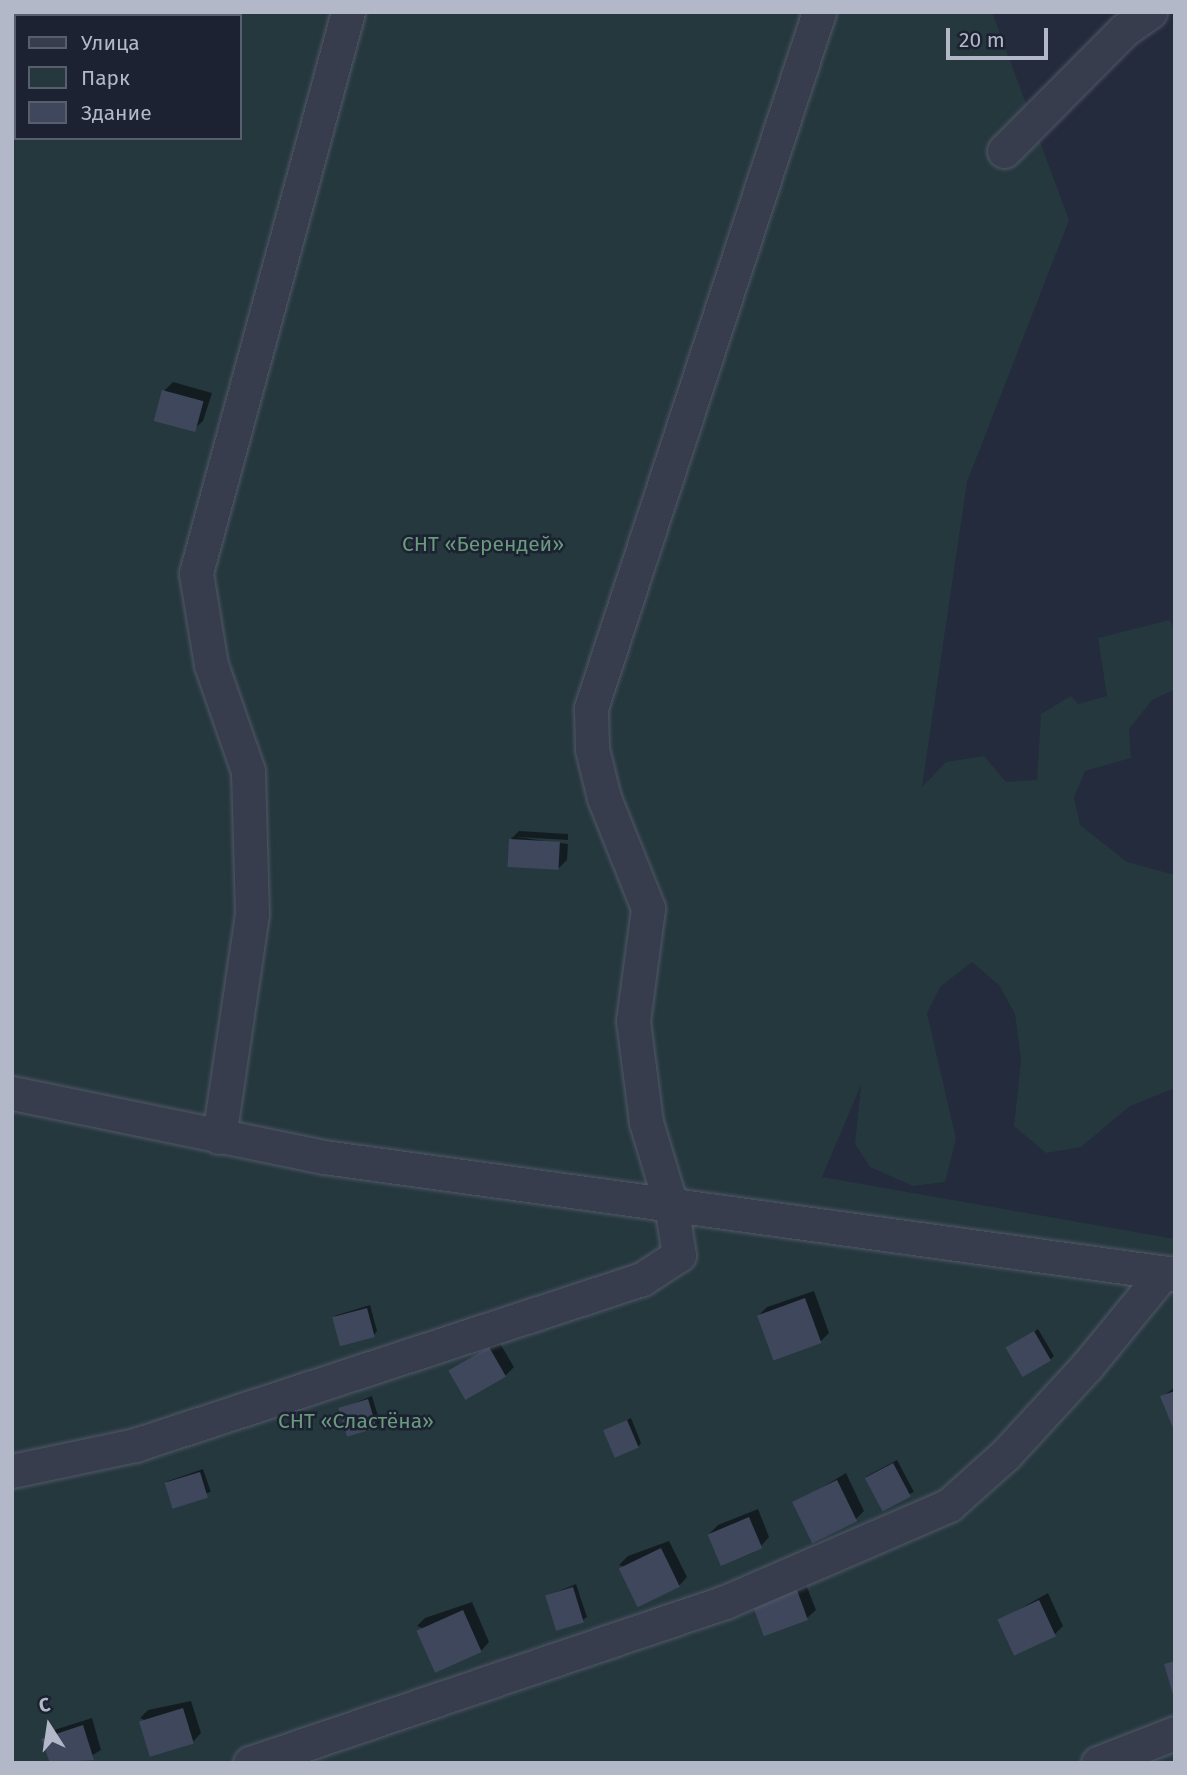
<!DOCTYPE html>
<meta charset="utf-8">
<style>
body{margin:0}
#map{position:relative;width:1187px;height:1775px;overflow:hidden;background:#232b3d;font-family:"Fira Sans",sans-serif}
div>[style]{position:absolute}
.green>*{inset:0;background:#25383e}
.shadow>*{inset:0;background:#0007;transform-origin:0 0}
.building>*{inset:0;background:#3f475d;transform-origin:0 0}
.roads{filter:drop-shadow(0 0 2px #525868) drop-shadow(0 0 2px #525868)}
.minor>*{height:33px;margin:-16.5px;padding:0 16.5px;transform-origin:16.5px;border-radius:16.5px;background:#373d4d}
span{translate:-50% -50%;white-space:nowrap;text-align:center;line-height:1.15;-webkit-text-stroke:5px #1c2232;paint-order:stroke}
.park-label{font-size:21px;color:#699a7b}
.frame{position:absolute;inset:0;border:14px solid #b3b8c9;pointer-events:none}
.legend{position:absolute;left:14px;top:14px;width:228px;height:126px;box-sizing:border-box;background:#1c2232;border:2px solid #585e6e;margin:0;padding:9px 12px;list-style:none;font-size:21px;color:#b3b8c9}
.legend li{display:flex;align-items:center;gap:14px;height:35px}
.legend b{width:35px;border:2px solid #585e6e}
.north{position:absolute;left:14px;top:1691px;width:70px;height:70px;-webkit-text-stroke:5px #1c2232;paint-order:stroke;rotate:348deg;font-size:19px;font-weight:700;line-height:28px;text-align:center;color:#b3b8c9}
.north::after{content:'';display:block;margin:auto;width:24px;height:32px;background:#b3b8c9;clip-path:polygon(50% 0,100% 100%,50% 72%,0 100%)}
.scale{position:absolute;left:946px;top:28px;width:102px;height:32px;box-sizing:border-box;border:4px solid #b3b8c9;border-top:0;padding-left:9px;font-size:21px;line-height:24px;white-space:nowrap;color:#b3b8c9;-webkit-text-stroke:5px #1c2232;paint-order:stroke}
</style>
<div id="map">
<div class="green">
<div style="clip-path:polygon(evenodd,12px 12px,992px 12px,1069px 220px,967px 482px,922px 787px,946px 762px,984px 756px,1006px 782px,1037px 780px,1041px 714px,1071px 696px,1078px 704px,1107px 696px,1098px 638px,1170px 620px,1175px 634px,1175px 689px,1152px 700px,1129px 729px,1131px 758px,1085px 771px,1074px 797px,1080px 825px,1127px 862px,1175px 875px,1175px 1088px,1130px 1106px,1081px 1147px,1046px 1153px,1014px 1126px,1021px 1061px,1015px 1014px,999px 985px,972px 962px,940px 987px,927px 1013px,956px 1139px,945px 1182px,913px 1186px,870px 1167px,855px 1144px,861px 1085px,822px 1177px,1175px 1239px,1175px 1763px,12px 1763px,12px 12px,16px 16px,240px 16px,240px 138px,16px 138px,16px 16px)"></div>
</div>
<div class="shadow">
<div style="clip-path:polygon(173px 382px,212px 393px,203px 421px,194px 429px,164px 391px)"></div>
<div style="clip-path:polygon(519px 831px,568px 834px,568px 840px,517px 837px,568px 844px,567px 860px,559px 868px,511px 839px)"></div>
<div style="clip-path:polygon(814px 1291px,829px 1333px,820px 1342px,759px 1315px,767px 1307px)"></div>
<div style="clip-path:polygon(370px 1305px,377px 1331px,374px 1335px,334px 1316px)"></div>
<div style="clip-path:polygon(1038px 1329px,1054px 1356px,1050px 1360px,1013px 1346px)"></div>
<div style="clip-path:polygon(498px 1340px,514px 1367px,505px 1376px,452px 1374px)"></div>
<div style="clip-path:polygon(1175px 1387px,1175px 1429px,1162px 1397px)"></div>
<div style="clip-path:polygon(372px 1396px,380px 1423px,376px 1426px,340px 1409px)"></div>
<div style="clip-path:polygon(631px 1418px,641px 1443px,638px 1447px,605px 1431px)"></div>
<div style="left:897px;top:1460px;width:36px;height:35px;rotate:62deg"></div>
<div style="left:203px;top:1469px;width:24px;height:39px;rotate:71deg"></div>
<div style="clip-path:polygon(846px 1473px,864px 1511px,856px 1519px,795px 1504px)"></div>
<div style="clip-path:polygon(758px 1509px,769px 1537px,761px 1546px,709px 1534px,718px 1525px)"></div>
<div style="clip-path:polygon(669px 1541px,687px 1577px,679px 1586px,619px 1565px,628px 1556px)"></div>
<div style="clip-path:polygon(805px 1582px,816px 1610px,807px 1618px,755px 1607px)"></div>
<div style="clip-path:polygon(576px 1584px,587px 1617px,583px 1620px,547px 1596px)"></div>
<div style="clip-path:polygon(1048px 1593px,1063px 1626px,1055px 1634px,1000px 1620px)"></div>
<div style="clip-path:polygon(472px 1602px,489px 1642px,481px 1651px,417px 1626px,425px 1618px)"></div>
<div style="clip-path:polygon(191px 1701px,201px 1733px,193px 1742px,140px 1718px,148px 1710px)"></div>
<div style="clip-path:polygon(92px 1718px,101px 1750px,79px 1763px,52px 1763px,43px 1739px,51px 1731px)"></div>
</div>
<div class="building">
<div style="left:162px;top:390px;width:43px;height:32px;rotate:15deg"></div>
<div style="left:509px;top:839px;width:51px;height:28px;rotate:3deg"></div>
<div style="left:805px;top:1298px;width:48px;height:51px;rotate:70deg"></div>
<div style="left:367px;top:1308px;width:30px;height:36px;rotate:75deg"></div>
<div style="left:1034px;top:1331px;width:34px;height:33px;rotate:60deg"></div>
<div style="left:489px;top:1347px;width:34px;height:47px;rotate:60deg"></div>
<div style="clip-path:polygon(1175px 1391px,1175px 1433px,1160px 1396px)"></div>
<div style="left:368px;top:1399px;width:30px;height:31px;rotate:73deg"></div>
<div style="left:627px;top:1420px;width:30px;height:26px;rotate:67deg"></div>
<div style="left:893px;top:1463px;width:38px;height:32px;rotate:62deg"></div>
<div style="left:200px;top:1472px;width:27px;height:37px;rotate:73deg"></div>
<div style="left:837px;top:1480px;width:46px;height:50px;rotate:64deg"></div>
<div style="left:749px;top:1517px;width:34px;height:45px;rotate:67deg"></div>
<div style="left:661px;top:1548px;width:43px;height:47px;rotate:64deg"></div>
<div style="left:573px;top:1587px;width:37px;height:29px;rotate:73deg"></div>
<div style="left:797px;top:1590px;width:32px;height:47px;rotate:70deg"></div>
<div style="left:1039px;top:1600px;width:40px;height:46px;rotate:65deg"></div>
<div style="left:463px;top:1610px;width:46px;height:51px;rotate:66deg"></div>
<div style="clip-path:polygon(1175px 1661px,1175px 1698px,1174px 1698px,1164px 1664px)"></div>
<div style="left:183px;top:1708px;width:37px;height:46px;rotate:73deg"></div>
<div style="clip-path:polygon(83px 1725px,94px 1760px,50px 1763px,41px 1739px)"></div>
</div>
<div class="roads">
<div class="minor">
<div style="left:1004px;top:151px;width:170px;rotate:-45.2deg"></div>
<div style="left:1124px;top:30px;width:32px;rotate:-35deg"></div>
<div style="left:12px;top:1093px;width:318px;rotate:11.6deg"></div>
<div style="left:324px;top:1157px;width:859px;rotate:7.83deg"></div>
<div style="left:219px;top:1137px;width:225px;rotate:-81.6deg"></div>
<div style="left:252px;top:914px;width:143px;rotate:-91.6deg"></div>
<div style="left:248px;top:771px;width:112px;rotate:-109.2deg"></div>
<div style="left:211px;top:665px;width:93px;rotate:-99.3deg"></div>
<div style="left:196px;top:573px;width:581px;rotate:-74.84deg"></div>
<div style="left:12px;top:1471px;width:126px;rotate:-11.9deg"></div>
<div style="left:135px;top:1445px;width:533px;rotate:-18.13deg"></div>
<div style="left:642px;top:1279px;width:44px;rotate:-33deg"></div>
<div style="left:679px;top:1255px;width:51px;rotate:-99.1deg"></div>
<div style="left:671px;top:1205px;width:87px;rotate:-106.8deg"></div>
<div style="left:646px;top:1122px;width:102px;rotate:-97.3deg"></div>
<div style="left:633px;top:1021px;width:114px;rotate:-82.4deg"></div>
<div style="left:648px;top:908px;width:118px;rotate:-111.8deg"></div>
<div style="left:604px;top:798px;width:50px;rotate:-103.8deg"></div>
<div style="left:592px;top:749px;width:41px;rotate:-91.4deg"></div>
<div style="left:591px;top:708px;width:732px;rotate:-71.86deg"></div>
<div style="left:250px;top:1763px;width:502px;rotate:-18.72deg"></div>
<div style="left:725px;top:1602px;width:244px;rotate:-23.4deg"></div>
<div style="left:949px;top:1505px;width:76px;rotate:-41.8deg"></div>
<div style="left:1006px;top:1454px;width:120px;rotate:-47.4deg"></div>
<div style="left:1087px;top:1366px;width:120px;rotate:-50.7deg"></div>
<div style="left:1098px;top:1763px;width:83px;rotate:-21.3deg"></div>
</div>
</div>
<div class="park-label">
<span style="left:483px;top:544px">СНТ «Берендей»</span>
<span style="left:356px;top:1421px">СНТ «Сластёна»</span>
</div>
<div class="frame"></div>
<ul class="legend">
<li><b style="height:9px;background:#373d4d"></b>Улица</li>
<li><b style="height:19px;background:#25383e"></b>Парк</li>
<li><b style="height:19px;background:#3f475d"></b>Здание</li>
</ul>
<div class="north">С</div>
<div class="scale">20 m</div>
</div>
